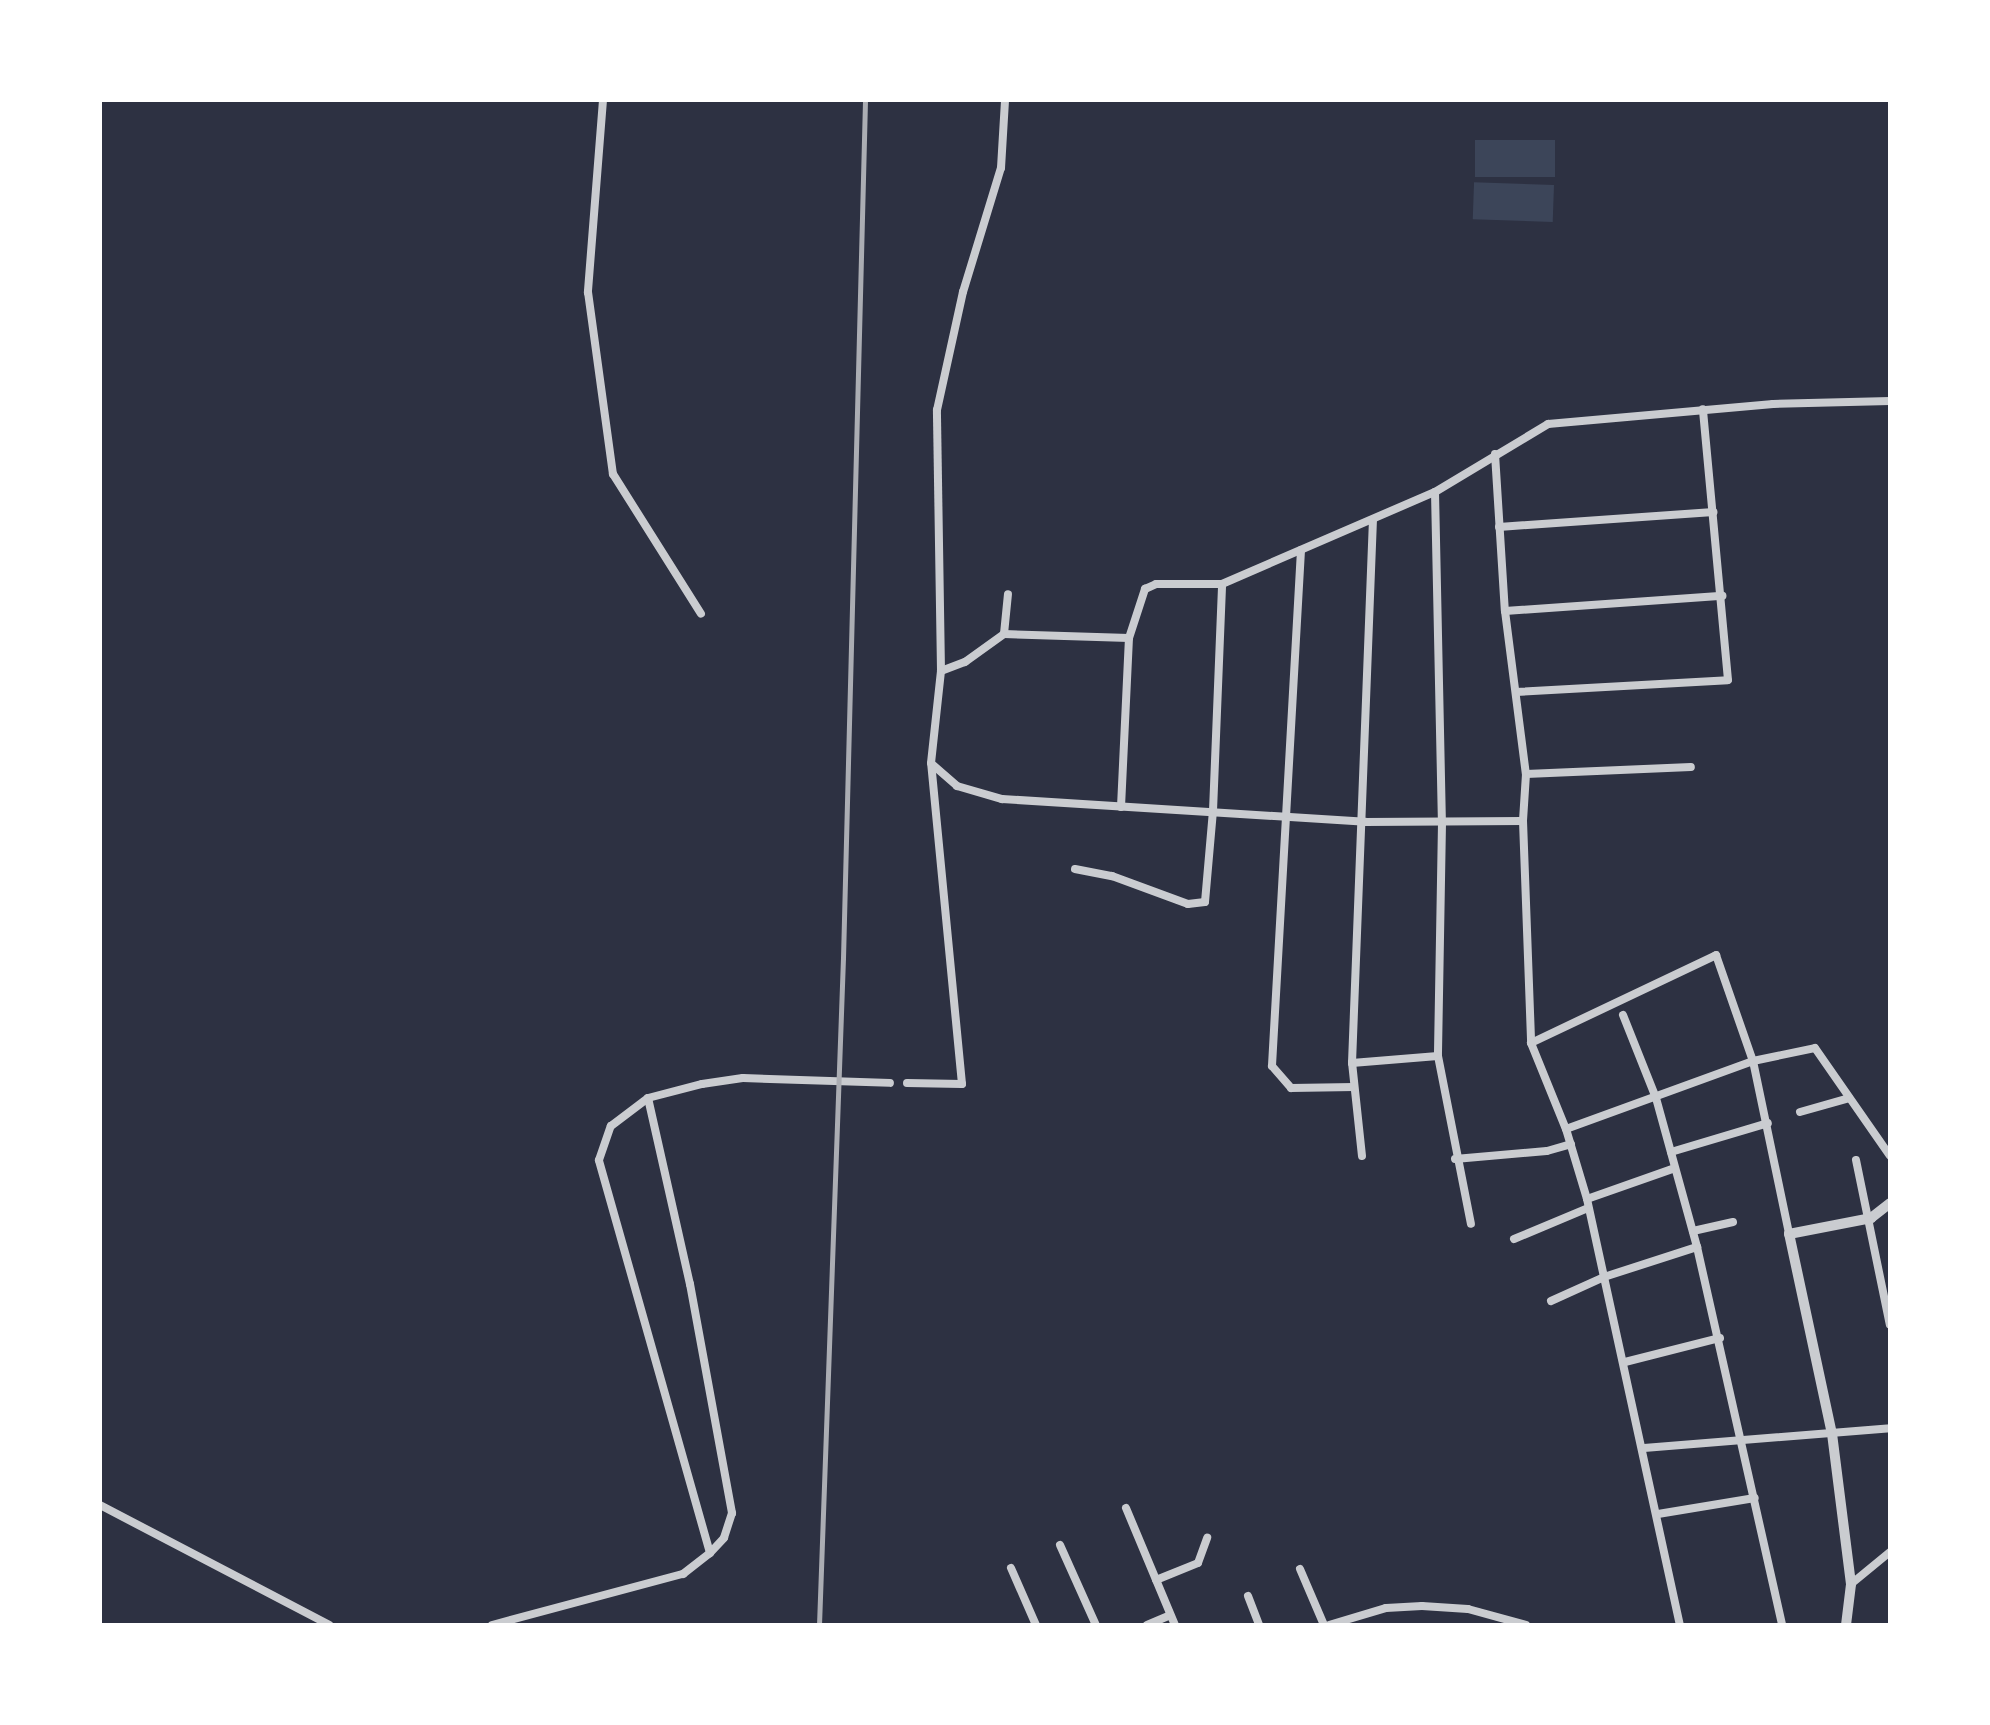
<!DOCTYPE html>
<style>
body{margin:0}
#map{position:relative;width:1990px;height:1725px;overflow:hidden;background:#2d3142;font-family:Poppins,sans-serif}
div>[style]{position:absolute}
.green>*{inset:0;background:#3c4559;transform-origin:0 0}
.minor>*{height:8px;margin:-4px;padding:0 4px;transform-origin:4px;border-radius:4px;background:#caccd0}
.tertiary>*{height:10px;margin:-5px;padding:0 5px;transform-origin:5px;border-radius:5px;background:#caccd0}
.rail>*{height:5px;margin:-2.5px;padding:0 2.5px;transform-origin:2.5px;border-radius:2.5px;background:#abadb3}
span{translate:-50% -50%;white-space:nowrap;text-align:center;line-height:1.15;-webkit-text-stroke:10px #fff;paint-order:stroke}
.frame{position:absolute;inset:0;border:102px solid #fff;pointer-events:none}
</style>
<div id="map">
<div class="green">
<div style="left:1475px;top:140px;width:80px;height:37px"></div>
<div style="left:1554px;top:185px;width:37px;height:80px;rotate:92deg"></div>
</div>
<div class="minor">
<div style="left:603px;top:100px;width:193px;rotate:94.5deg"></div>
<div style="left:588px;top:292px;width:184px;rotate:82.2deg"></div>
<div style="left:613px;top:474px;width:165px;rotate:57.8deg"></div>
<div style="left:1495px;top:454px;width:157px;rotate:86.4deg"></div>
<div style="left:1505px;top:611px;width:164px;rotate:82.7deg"></div>
<div style="left:1526px;top:774px;width:47px;rotate:93.7deg"></div>
<div style="left:1523px;top:821px;width:222px;rotate:87.9deg"></div>
<div style="left:1531px;top:1043px;width:93px;rotate:67.9deg"></div>
<div style="left:1566px;top:1129px;width:73px;rotate:73.3deg"></div>
<div style="left:1587px;top:1199px;width:436px;rotate:77.7deg"></div>
<div style="left:1435px;top:492px;width:331px;rotate:88.8deg"></div>
<div style="left:1442px;top:823px;width:233px;rotate:91deg"></div>
<div style="left:1438px;top:1056px;width:171px;rotate:78.9deg"></div>
<div style="left:1499px;top:527px;width:215px;rotate:-4deg"></div>
<div style="left:1301px;top:550px;width:517px;rotate:93.22deg"></div>
<div style="left:1272px;top:1066px;width:29px;rotate:49deg"></div>
<div style="left:1291px;top:1088px;width:63px;rotate:-0.9deg"></div>
<div style="left:1505px;top:611px;width:218px;rotate:-4deg"></div>
<div style="left:1004px;top:634px;width:40px;rotate:-84.3deg"></div>
<div style="left:941px;top:671px;width:26px;rotate:-21deg"></div>
<div style="left:965px;top:662px;width:48px;rotate:-35.7deg"></div>
<div style="left:1004px;top:634px;width:125px;rotate:1.8deg"></div>
<div style="left:1516px;top:692px;width:212px;rotate:-3.2deg"></div>
<div style="left:1728px;top:680px;width:272px;rotate:-95.3deg"></div>
<div style="left:933px;top:765px;width:32px;rotate:41deg"></div>
<div style="left:957px;top:786px;width:47px;rotate:16.1deg"></div>
<div style="left:1002px;top:799px;width:364px;rotate:3.6deg"></div>
<div style="left:1365px;top:822px;width:158px;rotate:-0.4deg"></div>
<div style="left:1526px;top:774px;width:165px;rotate:-2.4deg"></div>
<div style="left:1121px;top:807px;width:169px;rotate:-87.3deg"></div>
<div style="left:1129px;top:638px;width:52px;rotate:-71.9deg"></div>
<div style="left:1145px;top:589px;width:12px;rotate:-24deg"></div>
<div style="left:1156px;top:584px;width:66px"></div>
<div style="left:1222px;top:584px;width:232px;rotate:-23.4deg"></div>
<div style="left:1435px;top:492px;width:132px;rotate:-31deg"></div>
<div style="left:1548px;top:424px;width:226px;rotate:-5.1deg"></div>
<div style="left:1773px;top:404px;width:117px;rotate:-1.5deg"></div>
<div style="left:1075px;top:869px;width:38px;rotate:11deg"></div>
<div style="left:1112px;top:876px;width:81px;rotate:20.2deg"></div>
<div style="left:1188px;top:904px;width:17px;rotate:-7deg"></div>
<div style="left:1205px;top:902px;width:91px;rotate:-85deg"></div>
<div style="left:1213px;top:811px;width:227px;rotate:-87.7deg"></div>
<div style="left:1623px;top:1015px;width:89px;rotate:68.3deg"></div>
<div style="left:1656px;top:1098px;width:155px;rotate:74.6deg"></div>
<div style="left:1697px;top:1247px;width:387px;rotate:77.3deg"></div>
<div style="left:1531px;top:1043px;width:205px;rotate:-25.4deg"></div>
<div style="left:1716px;top:955px;width:112px;rotate:70.8deg"></div>
<div style="left:1753px;top:1061px;width:177px;rotate:78.2deg"></div>
<div style="left:1352px;top:1063px;width:86px;rotate:-4.7deg"></div>
<div style="left:907px;top:1083px;width:55px;rotate:1deg"></div>
<div style="left:962px;top:1084px;width:322px;rotate:-95.5deg"></div>
<div style="left:931px;top:763px;width:93px;rotate:-83.8deg"></div>
<div style="left:941px;top:671px;width:261px;rotate:-90.9deg"></div>
<div style="left:937px;top:410px;width:121px;rotate:-77.6deg"></div>
<div style="left:963px;top:292px;width:130px;rotate:-73deg"></div>
<div style="left:1001px;top:168px;width:68px;rotate:-86.6deg"></div>
<div style="left:648px;top:1098px;width:191px;rotate:77.3deg"></div>
<div style="left:690px;top:1284px;width:233px;rotate:79.6deg"></div>
<div style="left:732px;top:1513px;width:26px;rotate:108deg"></div>
<div style="left:724px;top:1538px;width:21px;rotate:133deg"></div>
<div style="left:1800px;top:1112px;width:51px;rotate:-15.9deg"></div>
<div style="left:1566px;top:1129px;width:199px;rotate:-20deg"></div>
<div style="left:1753px;top:1061px;width:63px;rotate:-11.8deg"></div>
<div style="left:1815px;top:1048px;width:131px;rotate:55.2deg"></div>
<div style="left:1671px;top:1152px;width:101px;rotate:-16.6deg"></div>
<div style="left:1362px;top:1156px;width:94px;rotate:-96.1deg"></div>
<div style="left:1352px;top:1063px;width:544px;rotate:-87.79deg"></div>
<div style="left:1455px;top:1159px;width:92px;rotate:-5deg"></div>
<div style="left:1547px;top:1151px;width:25px;rotate:-16deg"></div>
<div style="left:1856px;top:1160px;width:168px;rotate:78.4deg"></div>
<div style="left:1587px;top:1199px;width:93px;rotate:-19.4deg"></div>
<div style="left:1693px;top:1231px;width:41px;rotate:-12.7deg"></div>
<div style="left:1514px;top:1239px;width:80px;rotate:-22.7deg"></div>
<div style="left:1551px;top:1301px;width:58px;rotate:-24.4deg"></div>
<div style="left:1604px;top:1277px;width:98px;rotate:-17.9deg"></div>
<div style="left:1625px;top:1362px;width:98px;rotate:-14.2deg"></div>
<div style="left:1644px;top:1448px;width:247px;rotate:-4.6deg"></div>
<div style="left:100px;top:1505px;width:259px;rotate:27.6deg"></div>
<div style="left:1126px;top:1508px;width:127px;rotate:67.3deg"></div>
<div style="left:1658px;top:1514px;width:98px;rotate:-9.4deg"></div>
<div style="left:1060px;top:1545px;width:88px;rotate:65.8deg"></div>
<div style="left:1011px;top:1568px;width:62px;rotate:66.3deg"></div>
<div style="left:1300px;top:1569px;width:61px;rotate:66.8deg"></div>
<div style="left:1156px;top:1580px;width:45px;rotate:-22deg"></div>
<div style="left:1198px;top:1563px;width:27px;rotate:-70deg"></div>
<div style="left:1851px;top:1584px;width:50px;rotate:-39.4deg"></div>
<div style="left:1248px;top:1596px;width:31px;rotate:69deg"></div>
<div style="left:492px;top:1625px;width:198px;rotate:-15deg"></div>
<div style="left:683px;top:1574px;width:34px;rotate:-38deg"></div>
<div style="left:710px;top:1553px;width:408px;rotate:-105.8deg"></div>
<div style="left:599px;top:1160px;width:36px;rotate:-71deg"></div>
<div style="left:611px;top:1126px;width:46px;rotate:-37.1deg"></div>
<div style="left:648px;top:1098px;width:56px;rotate:-14.5deg"></div>
<div style="left:702px;top:1084px;width:41px;rotate:-8.3deg"></div>
<div style="left:743px;top:1078px;width:147px;rotate:1.9deg"></div>
<div style="left:1147px;top:1625px;width:25px;rotate:-23deg"></div>
<div style="left:1329px;top:1625px;width:59px;rotate:-16.6deg"></div>
<div style="left:1386px;top:1608px;width:36px;rotate:-3deg"></div>
<div style="left:1422px;top:1606px;width:46px;rotate:3.7deg"></div>
<div style="left:1468px;top:1609px;width:60px;rotate:15.4deg"></div>
</div>
<div class="tertiary">
<div style="left:1846px;top:1625px;width:41px;rotate:-83deg"></div>
<div style="left:1851px;top:1584px;width:151px;rotate:-97.2deg"></div>
<div style="left:1832px;top:1434px;width:205px;rotate:-102.1deg"></div>
<div style="left:1789px;top:1234px;width:84px;rotate:-11deg"></div>
<div style="left:1871px;top:1218px;width:24px;rotate:-38deg"></div>
</div>
<div class="rail">
<div style="left:819px;top:1625px;width:667px;rotate:-87.94deg"></div>
<div style="left:843px;top:958px;width:858px;rotate:-88.53deg"></div>
</div>
<div class="frame"></div>
</div>
